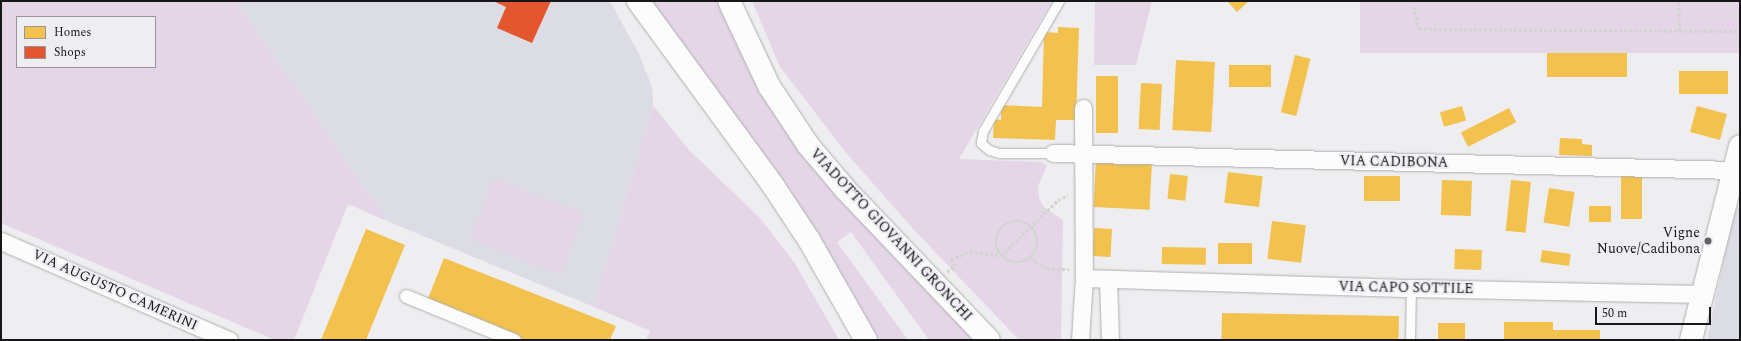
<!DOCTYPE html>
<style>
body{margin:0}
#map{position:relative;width:1741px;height:341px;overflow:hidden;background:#eeeef1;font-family:Spectral,serif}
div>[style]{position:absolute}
.built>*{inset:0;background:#dcdce4}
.green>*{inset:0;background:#e4d6e6;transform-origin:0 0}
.homes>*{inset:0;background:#f2c14e;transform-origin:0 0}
.shops>*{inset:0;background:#e4572e}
.path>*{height:2.5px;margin-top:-1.25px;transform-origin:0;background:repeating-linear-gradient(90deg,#d3d3d3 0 3px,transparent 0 5px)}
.path>.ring{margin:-1.25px;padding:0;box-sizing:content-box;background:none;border:2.5px solid #d3d3d3;border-radius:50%}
.roads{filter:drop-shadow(0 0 1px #afafb1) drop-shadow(0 0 1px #afafb1)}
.service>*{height:9px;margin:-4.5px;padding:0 4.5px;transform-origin:4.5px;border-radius:4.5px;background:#fcfcfd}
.pedestrian>*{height:13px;margin:-6.5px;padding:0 6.5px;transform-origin:6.5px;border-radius:6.5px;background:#fcfcfd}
.minor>*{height:17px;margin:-8.5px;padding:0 8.5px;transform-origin:8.5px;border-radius:8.5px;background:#fcfcfd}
.tertiary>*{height:22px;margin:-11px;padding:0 11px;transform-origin:11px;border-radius:11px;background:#fcfcfd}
.primary>*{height:22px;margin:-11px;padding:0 11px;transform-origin:11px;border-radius:11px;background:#fcfcfd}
.dots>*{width:11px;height:11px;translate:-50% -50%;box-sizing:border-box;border:2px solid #ededf2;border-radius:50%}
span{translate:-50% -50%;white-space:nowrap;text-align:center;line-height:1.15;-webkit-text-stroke:4px #ededf2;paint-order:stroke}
.street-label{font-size:14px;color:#171719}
.poi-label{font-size:14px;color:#171719}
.right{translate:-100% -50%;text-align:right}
.frame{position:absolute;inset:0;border:2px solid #171719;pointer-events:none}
.legend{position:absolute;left:16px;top:16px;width:140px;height:52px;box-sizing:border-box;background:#ededf2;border:1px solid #97979b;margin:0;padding:5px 7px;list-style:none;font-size:12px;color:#171719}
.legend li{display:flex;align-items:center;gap:8px;height:20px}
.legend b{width:20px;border:1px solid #97979b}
.scale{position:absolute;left:1595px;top:307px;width:116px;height:18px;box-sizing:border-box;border:2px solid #171719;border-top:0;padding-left:5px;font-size:12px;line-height:14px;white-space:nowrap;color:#171719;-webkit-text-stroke:3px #ededf2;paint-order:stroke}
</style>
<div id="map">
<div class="built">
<div style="clip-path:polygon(236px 1px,610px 1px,639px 54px,652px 87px,653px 106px,594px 307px,387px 221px)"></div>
<div style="clip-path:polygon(1735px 207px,1740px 208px,1740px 340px,1707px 340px)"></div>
</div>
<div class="green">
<div style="clip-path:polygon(evenodd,1px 1px,236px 1px,387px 221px,348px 204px,294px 340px,275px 340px,1px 223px,1px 1px,17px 17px,155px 17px,155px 67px,17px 67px,17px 17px)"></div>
<div style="clip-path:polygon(650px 1px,719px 1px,733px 34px,975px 340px,929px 340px,851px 232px,837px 242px,908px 340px,876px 340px)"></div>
<div style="clip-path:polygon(752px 1px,1052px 1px,959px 159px,1042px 162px,1047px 166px,1038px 186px,1039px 198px,1044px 207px,1063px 220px,1061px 340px,1019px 340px,916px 232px,847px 154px,780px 67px)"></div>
<div style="clip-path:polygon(1095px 1px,1152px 1px,1136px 65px,1094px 65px)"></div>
<div style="left:1360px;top:1px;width:380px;height:52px"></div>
<div style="clip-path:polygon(653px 106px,689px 150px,760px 218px,794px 262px,839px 340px,646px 340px,650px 331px,594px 307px)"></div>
<div style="left:494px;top:179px;width:96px;height:65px;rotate:21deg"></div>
</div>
<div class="homes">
<div style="clip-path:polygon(1227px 1px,1249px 1px,1237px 12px)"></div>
<div style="clip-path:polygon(1058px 27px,1079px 28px,1076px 120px,1056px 120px,1055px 140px,993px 138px,994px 119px,1001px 120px,1001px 105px,1042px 107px,1044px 32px,1058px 33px)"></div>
<div style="left:1547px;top:53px;width:80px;height:24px"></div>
<div style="left:1295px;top:55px;width:16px;height:59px;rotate:14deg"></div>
<div style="left:1176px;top:60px;width:39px;height:70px;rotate:3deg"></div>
<div style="left:1229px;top:65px;width:42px;height:22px"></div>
<div style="left:1679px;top:71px;width:49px;height:23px"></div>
<div style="left:1096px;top:76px;width:22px;height:57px"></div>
<div style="left:1141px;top:83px;width:21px;height:46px;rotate:3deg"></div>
<div style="left:1462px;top:106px;width:15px;height:23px;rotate:74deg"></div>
<div style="left:1697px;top:106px;width:31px;height:27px;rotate:15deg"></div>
<div style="left:1509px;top:108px;width:16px;height:54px;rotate:63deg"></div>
<div style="clip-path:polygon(1560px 138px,1582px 139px,1582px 144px,1592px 145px,1592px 156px,1559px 155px)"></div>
<div style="left:1096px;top:160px;width:56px;height:47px;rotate:3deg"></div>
<div style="left:1228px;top:172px;width:35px;height:31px;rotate:7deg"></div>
<div style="left:1170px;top:174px;width:18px;height:25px;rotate:6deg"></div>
<div style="left:1364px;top:176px;width:36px;height:25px"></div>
<div style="left:1621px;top:176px;width:21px;height:43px"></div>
<div style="left:1442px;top:180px;width:30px;height:35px;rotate:2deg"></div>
<div style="left:1511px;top:180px;width:20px;height:51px;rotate:6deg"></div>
<div style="left:1549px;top:188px;width:26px;height:35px;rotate:9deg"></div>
<div style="left:1589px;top:206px;width:22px;height:16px"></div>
<div style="left:1272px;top:221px;width:34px;height:38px;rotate:7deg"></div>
<div style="left:1094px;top:228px;width:18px;height:28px;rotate:3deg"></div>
<div style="clip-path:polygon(366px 229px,405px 245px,366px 340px,321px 340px)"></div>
<div style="left:1218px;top:243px;width:34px;height:21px"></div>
<div style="left:1162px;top:247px;width:44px;height:17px;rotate:1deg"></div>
<div style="left:1455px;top:249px;width:27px;height:20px;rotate:2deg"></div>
<div style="left:1542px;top:250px;width:29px;height:12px;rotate:8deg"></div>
<div style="clip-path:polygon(444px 258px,616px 326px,610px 340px,525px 340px,427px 301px)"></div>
<div style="left:1222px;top:313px;width:177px;height:27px;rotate:1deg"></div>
<div style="clip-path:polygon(1504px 322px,1553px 322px,1553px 330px,1600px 330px,1600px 340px,1504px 340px)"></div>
<div style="left:1438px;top:323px;width:27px;height:17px"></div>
</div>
<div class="shops">
<div style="clip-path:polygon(493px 1px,551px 1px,532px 43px,497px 28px,506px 7px)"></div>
</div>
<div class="path">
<div style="left:1414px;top:7px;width:23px;rotate:77deg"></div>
<div style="left:1419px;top:29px;width:321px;rotate:0.4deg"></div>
<div style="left:1679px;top:31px;width:30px;rotate:-90deg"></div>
<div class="ring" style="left:996px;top:221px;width:39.5px;height:39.5px"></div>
<div style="left:1031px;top:258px;width:19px;rotate:32deg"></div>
<div style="left:1047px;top:268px;width:22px;rotate:3deg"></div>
<div style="left:947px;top:272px;width:10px;rotate:-37deg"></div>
<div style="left:955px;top:266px;width:7px;rotate:-124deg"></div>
<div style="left:951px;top:260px;width:21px;rotate:-25deg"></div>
<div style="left:970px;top:251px;width:31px;rotate:9deg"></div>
<div style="left:1001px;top:256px;width:80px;rotate:-44.5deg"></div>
<div style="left:1058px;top:200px;width:11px;rotate:-27deg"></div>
</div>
<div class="roads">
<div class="service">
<div style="left:1053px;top:153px;width:54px;rotate:180deg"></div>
<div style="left:999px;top:153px;width:10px;rotate:-163deg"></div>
<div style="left:989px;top:150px;width:11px;rotate:-139deg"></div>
<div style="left:981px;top:143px;width:12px;rotate:-81deg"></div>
<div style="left:983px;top:131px;width:151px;rotate:-59.7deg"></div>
<div style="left:1410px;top:340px;width:52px;rotate:-88.9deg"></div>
</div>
<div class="pedestrian">
<div style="left:406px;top:296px;width:117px;rotate:22.2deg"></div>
</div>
<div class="minor">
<div style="left:1083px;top:108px;width:170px;rotate:89.7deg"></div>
<div style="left:1053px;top:153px;width:682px;rotate:1.43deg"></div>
<div style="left:1px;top:241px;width:249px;rotate:23.5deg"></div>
<div style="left:1108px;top:279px;width:61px;rotate:88.1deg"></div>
<div style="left:1080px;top:340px;width:62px;rotate:-86.3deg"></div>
<div style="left:1084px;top:278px;width:327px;rotate:1.8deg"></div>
<div style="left:1411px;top:288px;width:292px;rotate:1.2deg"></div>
</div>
<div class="tertiary">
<div style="left:1691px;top:340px;width:200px;rotate:-75.8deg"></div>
</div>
<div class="primary">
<div style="left:638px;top:1px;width:230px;rotate:53.8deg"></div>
<div style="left:774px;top:187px;width:64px;rotate:56.6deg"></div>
<div style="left:809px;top:240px;width:115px;rotate:60.3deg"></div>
<div style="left:729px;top:1px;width:94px;rotate:64.8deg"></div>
<div style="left:769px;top:86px;width:71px;rotate:56.5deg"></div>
<div style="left:808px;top:145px;width:59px;rotate:49.8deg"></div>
<div style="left:846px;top:190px;width:207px;rotate:46.4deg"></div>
</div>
</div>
<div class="dots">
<div style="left:1708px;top:241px;background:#626265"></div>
</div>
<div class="street-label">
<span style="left:1394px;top:162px;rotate:1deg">VIA CADIBONA</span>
<span style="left:891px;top:235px;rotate:47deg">VIADOTTO GIOVANNI GRONCHI</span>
<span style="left:1406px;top:288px;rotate:1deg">VIA CAPO SOTTILE</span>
<span style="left:115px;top:290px;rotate:24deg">VIA AUGUSTO CAMERINI</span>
</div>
<div class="poi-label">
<span class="right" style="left:1700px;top:241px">Vigne<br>Nuove/Cadibona</span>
</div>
<div class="frame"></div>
<ul class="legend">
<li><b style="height:11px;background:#f2c14e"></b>Homes</li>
<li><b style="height:11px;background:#e4572e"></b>Shops</li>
</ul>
<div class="scale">50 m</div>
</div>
